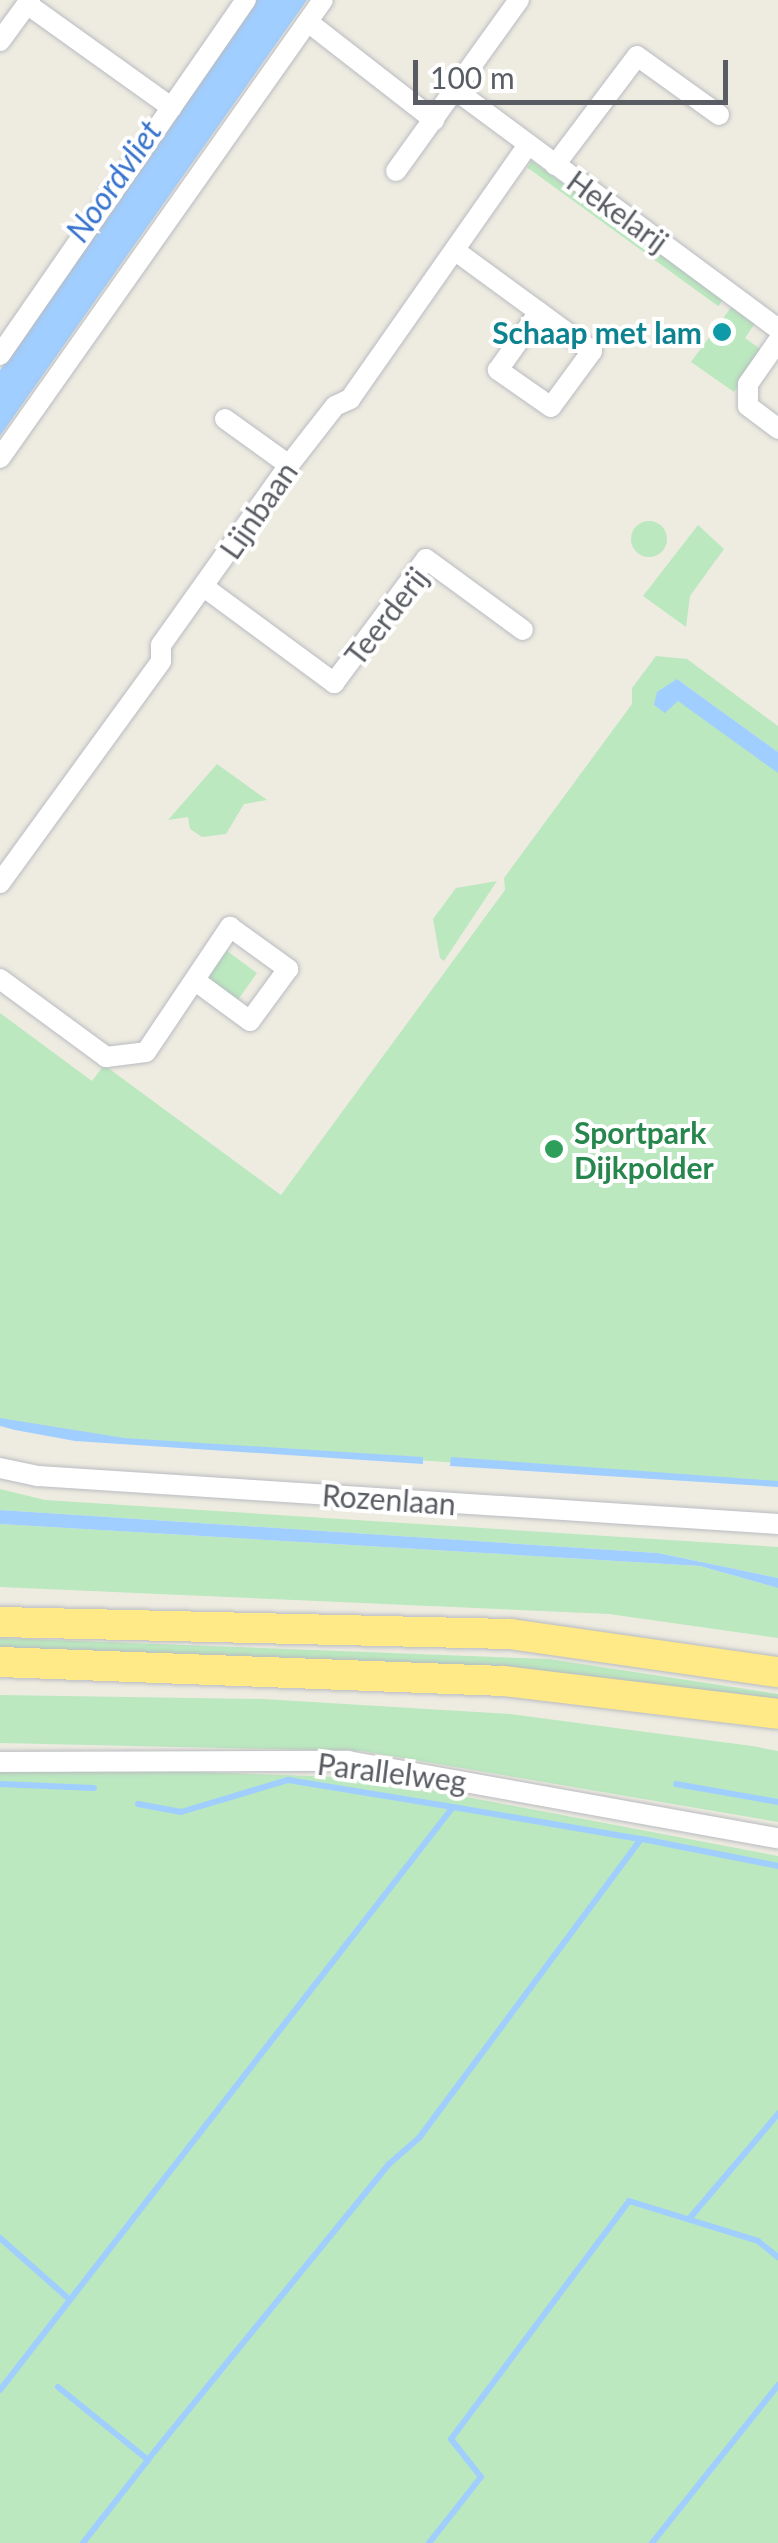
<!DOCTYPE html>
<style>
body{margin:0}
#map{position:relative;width:778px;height:2543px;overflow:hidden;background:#eeece1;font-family:Lato,sans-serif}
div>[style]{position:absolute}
.green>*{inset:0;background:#bbe8bf;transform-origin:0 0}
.round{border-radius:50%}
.water>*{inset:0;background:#a0ceff}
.stream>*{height:6px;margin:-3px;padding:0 3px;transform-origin:3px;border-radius:3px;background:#a0ceff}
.roads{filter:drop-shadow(0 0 2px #b9bbc1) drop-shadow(0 0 2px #b9bbc1)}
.minor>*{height:20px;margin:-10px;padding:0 10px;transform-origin:10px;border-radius:10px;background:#fff}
.highway>*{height:30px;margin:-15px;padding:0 15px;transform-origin:15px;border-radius:15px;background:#ffea87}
.dots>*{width:28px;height:28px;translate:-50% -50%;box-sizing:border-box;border:5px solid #fff;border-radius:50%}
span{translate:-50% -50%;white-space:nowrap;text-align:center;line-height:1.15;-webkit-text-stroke:8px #fff;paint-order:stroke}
.street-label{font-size:30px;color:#595d63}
.culture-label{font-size:30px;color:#0d838f;font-weight:700}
.right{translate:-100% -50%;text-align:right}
.leisure-label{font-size:30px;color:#27864d;font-weight:700}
.left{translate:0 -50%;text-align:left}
.water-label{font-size:32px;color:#3974cc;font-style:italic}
.scale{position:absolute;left:413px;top:60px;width:315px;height:45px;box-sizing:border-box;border:5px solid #595d63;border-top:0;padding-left:12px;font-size:30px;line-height:35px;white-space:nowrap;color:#595d63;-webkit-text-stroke:8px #fff;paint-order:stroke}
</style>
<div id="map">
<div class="green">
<div style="left:532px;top:161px;width:236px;height:8px;rotate:36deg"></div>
<div style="clip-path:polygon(732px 306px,756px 322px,745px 338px,763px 351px,734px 392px,691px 362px)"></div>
<div class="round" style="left:631px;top:521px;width:36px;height:36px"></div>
<div style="clip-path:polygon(698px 525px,724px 549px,690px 596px,686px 627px,643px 596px)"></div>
<div style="clip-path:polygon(656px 656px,687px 659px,778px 726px,778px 752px,677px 679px,675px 692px,778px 766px,778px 1484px,110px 1440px,0 1422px,0 1013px,92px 1081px,104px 1065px,281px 1195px,505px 890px,504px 878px,632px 704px,632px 688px)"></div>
<div style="clip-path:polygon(217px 764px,267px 800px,244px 804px,226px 834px,202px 837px,190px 829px,188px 817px,168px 820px)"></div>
<div style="clip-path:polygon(497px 881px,444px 961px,440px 958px,433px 919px,456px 888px)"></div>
<div style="clip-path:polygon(223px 948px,257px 973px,237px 1001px,206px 981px,205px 972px)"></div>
<div style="clip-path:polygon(0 1489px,45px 1500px,778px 1547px,778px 1578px,658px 1553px,0 1510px)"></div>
<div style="clip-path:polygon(0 1524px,700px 1566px,778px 1588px,778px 1638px,609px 1614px,0 1587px)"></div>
<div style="clip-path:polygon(0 1638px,549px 1659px,778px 1694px,778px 1702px,532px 1672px,0 1650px)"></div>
<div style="clip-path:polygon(0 1695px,263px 1699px,510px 1714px,752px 1746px,778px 1751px,778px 1822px,362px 1751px,0 1743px)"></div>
<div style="clip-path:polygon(0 1765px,367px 1778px,778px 1856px,778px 2543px,0 2543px)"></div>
</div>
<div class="water">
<div style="clip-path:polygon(254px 0,307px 0,0 436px,0 370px)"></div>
<div style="clip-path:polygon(677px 679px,778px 752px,778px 773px,678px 701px,665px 713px,654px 705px,657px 692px)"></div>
<div style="clip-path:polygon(0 1418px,124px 1438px,423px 1457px,423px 1464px,75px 1441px,15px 1430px,0 1426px)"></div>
<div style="clip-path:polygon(451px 1457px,778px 1481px,778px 1487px,450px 1466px)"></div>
<div style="clip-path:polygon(0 1510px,658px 1553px,778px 1578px,778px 1588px,700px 1566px,0 1524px)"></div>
</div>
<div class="stream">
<div style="left:0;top:1784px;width:94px;rotate:2.4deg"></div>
<div style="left:676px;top:1784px;width:104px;rotate:10deg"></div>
<div style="left:138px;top:1804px;width:44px;rotate:10.5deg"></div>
<div style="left:181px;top:1812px;width:112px;rotate:-16.7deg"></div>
<div style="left:288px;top:1780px;width:167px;rotate:9.3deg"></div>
<div style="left:642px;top:1839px;width:139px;rotate:11.2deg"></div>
<div style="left:689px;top:2219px;width:138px;rotate:-49.7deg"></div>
<div style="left:0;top:2238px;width:92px;rotate:41.5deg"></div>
<div style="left:58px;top:2387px;width:116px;rotate:39deg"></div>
<div style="left:148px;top:2460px;width:105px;rotate:128.1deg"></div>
<div style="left:0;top:2390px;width:738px;rotate:-52.15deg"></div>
<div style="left:453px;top:1807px;width:191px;rotate:9.7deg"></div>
<div style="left:641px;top:1839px;width:371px;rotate:126.6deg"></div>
<div style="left:420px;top:2137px;width:41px;rotate:138.9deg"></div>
<div style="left:389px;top:2164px;width:382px;rotate:129.2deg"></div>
<div style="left:429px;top:2543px;width:84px;rotate:-51.8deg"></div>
<div style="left:481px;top:2477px;width:48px;rotate:-128.3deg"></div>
<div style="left:451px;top:2439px;width:297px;rotate:-53.2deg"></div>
<div style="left:629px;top:2201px;width:135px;rotate:17.2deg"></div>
<div style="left:758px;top:2241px;width:26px;rotate:39deg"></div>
<div style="left:652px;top:2543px;width:202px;rotate:-51.4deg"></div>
</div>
<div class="roads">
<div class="minor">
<div style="left:27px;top:4px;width:178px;rotate:35.6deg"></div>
<div style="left:308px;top:22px;width:160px;rotate:37.9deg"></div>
<div style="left:0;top:41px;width:51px;rotate:-53.8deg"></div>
<div style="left:458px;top:92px;width:398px;rotate:36.5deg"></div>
<div style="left:555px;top:165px;width:136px;rotate:-53deg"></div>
<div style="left:637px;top:56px;width:101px;rotate:35.7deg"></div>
<div style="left:396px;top:171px;width:211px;rotate:-54.3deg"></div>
<div style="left:457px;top:252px;width:102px;rotate:36.2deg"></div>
<div style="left:539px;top:312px;width:66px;rotate:36.3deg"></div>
<div style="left:592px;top:351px;width:69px;rotate:126.2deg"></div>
<div style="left:551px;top:407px;width:65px;rotate:-145.1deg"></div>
<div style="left:498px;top:370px;width:71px;rotate:-54.7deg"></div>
<div style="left:778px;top:341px;width:52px;rotate:124.9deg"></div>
<div style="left:748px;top:384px;width:22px;rotate:90deg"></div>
<div style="left:748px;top:406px;width:38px;rotate:37deg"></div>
<div style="left:0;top:355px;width:432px;rotate:-55.3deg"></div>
<div style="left:225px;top:419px;width:79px;rotate:35.7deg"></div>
<div style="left:0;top:458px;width:560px;rotate:-54.81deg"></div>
<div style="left:204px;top:587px;width:162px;rotate:36.4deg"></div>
<div style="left:334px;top:683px;width:154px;rotate:-53.4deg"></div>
<div style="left:426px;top:559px;width:120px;rotate:36.2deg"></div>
<div style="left:0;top:883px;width:274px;rotate:-54deg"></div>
<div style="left:161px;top:661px;width:16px;rotate:-90deg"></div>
<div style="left:161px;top:645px;width:221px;rotate:-54.6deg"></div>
<div style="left:289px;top:465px;width:75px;rotate:-52.1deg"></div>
<div style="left:335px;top:406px;width:17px;rotate:-25deg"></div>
<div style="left:350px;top:399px;width:310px;rotate:-55deg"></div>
<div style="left:0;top:979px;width:132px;rotate:36.3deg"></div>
<div style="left:106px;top:1057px;width:40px;rotate:-7.1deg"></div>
<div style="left:146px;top:1052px;width:151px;rotate:-56.1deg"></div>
<div style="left:230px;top:927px;width:72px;rotate:35.9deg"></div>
<div style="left:288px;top:969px;width:64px;rotate:126.2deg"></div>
<div style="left:250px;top:1021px;width:66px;rotate:-143.7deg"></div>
<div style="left:0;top:1468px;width:39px;rotate:12deg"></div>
<div style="left:38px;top:1476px;width:742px;rotate:3.71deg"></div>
<div style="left:0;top:1762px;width:348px;rotate:-0.2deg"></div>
<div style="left:348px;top:1761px;width:437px;rotate:10.2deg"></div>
</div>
<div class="highway">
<div style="left:0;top:1622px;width:510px;rotate:1.35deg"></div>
<div style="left:510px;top:1634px;width:271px;rotate:8.1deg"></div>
<div style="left:0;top:1662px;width:503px;rotate:2.16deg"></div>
<div style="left:503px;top:1681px;width:277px;rotate:6.8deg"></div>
</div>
</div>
<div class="dots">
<div style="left:722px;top:332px;background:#0f9aa8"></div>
<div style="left:554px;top:1149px;background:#2e9e5b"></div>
</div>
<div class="street-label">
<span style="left:618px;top:211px;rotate:36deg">Hekelarij</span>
<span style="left:258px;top:510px;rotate:-55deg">Lijnbaan</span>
<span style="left:386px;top:616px;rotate:-52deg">Teerderij</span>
<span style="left:389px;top:1499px;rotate:4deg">Rozenlaan</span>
<span style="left:392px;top:1772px;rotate:7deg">Parallelweg</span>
</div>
<div class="culture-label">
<span class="right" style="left:702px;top:332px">Schaap met lam</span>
</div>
<div class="leisure-label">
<span class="left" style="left:574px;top:1149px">Sportpark<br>Dijkpolder</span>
</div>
<div class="water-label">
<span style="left:114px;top:181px;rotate:-55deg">Noordvliet</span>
</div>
<div class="scale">100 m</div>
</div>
